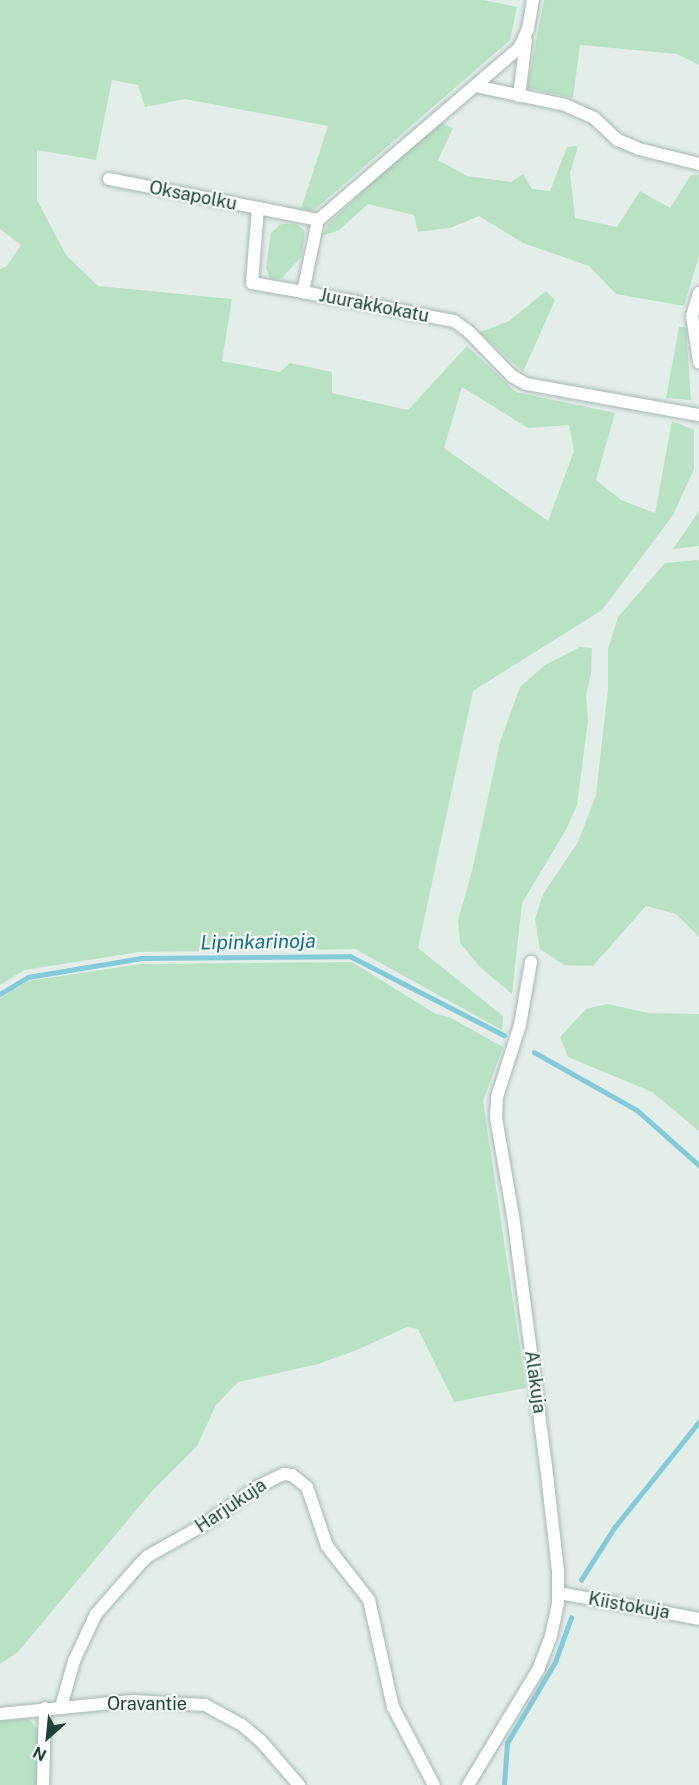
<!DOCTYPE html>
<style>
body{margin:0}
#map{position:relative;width:699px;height:1785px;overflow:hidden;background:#e3eee9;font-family:"Public Sans",sans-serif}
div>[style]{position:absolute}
.green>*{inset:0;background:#b9e2c5}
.stream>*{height:4.5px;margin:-2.25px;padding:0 2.25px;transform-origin:2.25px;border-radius:2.25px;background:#85cad9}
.roads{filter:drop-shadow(0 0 2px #a5b7b1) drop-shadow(0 0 2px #a5b7b1)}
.street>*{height:12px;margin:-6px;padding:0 6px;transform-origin:6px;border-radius:6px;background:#fff}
span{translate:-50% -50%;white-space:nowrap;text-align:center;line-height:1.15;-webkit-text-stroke:4.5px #f4faf7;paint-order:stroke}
.street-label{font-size:18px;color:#204239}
.water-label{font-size:20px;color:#137085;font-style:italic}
.north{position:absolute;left:18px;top:1707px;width:60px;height:60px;-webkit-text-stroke:4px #f4faf7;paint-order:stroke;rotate:207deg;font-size:16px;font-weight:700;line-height:24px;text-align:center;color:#204239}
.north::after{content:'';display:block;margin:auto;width:21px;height:27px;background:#204239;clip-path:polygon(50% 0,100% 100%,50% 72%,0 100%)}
</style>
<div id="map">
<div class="green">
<div style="clip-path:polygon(evenodd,0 0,483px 0,517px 7px,510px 40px,313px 211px,301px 209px,328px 126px,185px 99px,145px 107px,138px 85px,112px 80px,96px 160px,37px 150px,37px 200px,66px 255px,98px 286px,232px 299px,222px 361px,280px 372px,290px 363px,332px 372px,332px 393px,408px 410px,467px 346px,516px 392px,615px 413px,596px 480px,621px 500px,655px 513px,672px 421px,694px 430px,694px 469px,673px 515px,602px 610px,473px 691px,418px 948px,503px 1016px,502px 1030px,355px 949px,140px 952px,24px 970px,0 985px,0 269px,7px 266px,21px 245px,0 229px,0 0,462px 387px,528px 428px,569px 425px,574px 451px,548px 521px,444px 448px,462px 387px)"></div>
<div style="clip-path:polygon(544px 0,699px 0,699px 65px,677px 54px,580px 45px,573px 98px,527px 88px)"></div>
<div style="clip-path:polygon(438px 121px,453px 128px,438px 160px,467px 176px,511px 182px,523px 174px,532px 189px,550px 191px,567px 147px,578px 146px,570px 173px,575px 218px,617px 227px,640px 191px,670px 208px,691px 175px,699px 174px,699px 256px,684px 306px,616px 294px,589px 266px,523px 243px,479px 216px,450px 228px,418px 232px,414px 215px,368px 204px,338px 231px,323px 235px,328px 224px)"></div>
<div style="clip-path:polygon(281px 224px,296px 224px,305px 231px,302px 256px,282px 278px,270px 279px,266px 267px,271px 233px)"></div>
<div style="clip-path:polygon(546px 291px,555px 300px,523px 372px,480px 332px,509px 321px)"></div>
<div style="clip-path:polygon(679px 327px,686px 327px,691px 400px,666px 398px)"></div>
<div style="clip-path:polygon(699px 511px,699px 546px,673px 549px)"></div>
<div style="clip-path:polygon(699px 560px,699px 937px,676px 914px,646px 906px,593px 966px,564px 965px,540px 949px,535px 919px,543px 894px,578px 842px,596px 795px,608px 688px,608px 649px,618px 617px,665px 563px)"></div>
<div style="clip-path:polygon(580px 647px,592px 648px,591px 674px,586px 695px,588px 721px,577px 805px,566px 830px,522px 903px,512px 994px,480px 967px,460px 943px,458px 920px,472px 871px,500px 742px,520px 687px,545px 665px)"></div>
<div style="clip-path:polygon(352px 962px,436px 1014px,449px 1017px,503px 1047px,483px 1101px,526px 1388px,454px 1402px,418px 1329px,407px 1327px,357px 1350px,318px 1364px,238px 1382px,216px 1405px,197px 1446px,152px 1491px,18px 1652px,0 1664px,0 998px,28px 981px,141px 964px)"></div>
<div style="clip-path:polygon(607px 1004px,649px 1013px,699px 1014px,699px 1131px,652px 1092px,568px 1057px,560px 1037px,586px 1009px)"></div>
<div style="clip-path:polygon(25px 1719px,31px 1721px,38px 1731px,39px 1768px,36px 1785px,0 1785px,0 1721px)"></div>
</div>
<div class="stream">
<div style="left:0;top:994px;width:33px;rotate:-31deg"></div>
<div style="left:28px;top:977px;width:115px;rotate:-9.5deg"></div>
<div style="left:141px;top:958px;width:209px;rotate:-0.5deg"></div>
<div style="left:350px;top:956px;width:173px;rotate:27.2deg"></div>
<div style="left:534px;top:1052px;width:118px;rotate:29.4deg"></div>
<div style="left:637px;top:1110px;width:83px;rotate:41.6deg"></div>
<div style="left:581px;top:1580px;width:62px;rotate:-57.6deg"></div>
<div style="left:614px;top:1528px;width:136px;rotate:-51.3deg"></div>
<div style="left:504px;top:1785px;width:42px;rotate:-85.9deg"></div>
<div style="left:507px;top:1743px;width:94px;rotate:-59.3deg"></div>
<div style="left:555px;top:1662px;width:47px;rotate:-70deg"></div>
</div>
<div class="roads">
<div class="street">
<div style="left:533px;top:0;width:29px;rotate:100deg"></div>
<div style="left:528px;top:29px;width:21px;rotate:115deg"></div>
<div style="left:519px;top:48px;width:265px;rotate:139.4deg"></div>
<div style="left:318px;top:220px;width:74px;rotate:101.8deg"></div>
<div style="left:303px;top:292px;width:154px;rotate:10.9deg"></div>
<div style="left:454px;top:321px;width:19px;rotate:36deg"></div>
<div style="left:469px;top:332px;width:62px;rotate:45.7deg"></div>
<div style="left:512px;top:376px;width:16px;rotate:30deg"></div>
<div style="left:526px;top:384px;width:176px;rotate:10.2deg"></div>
<div style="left:475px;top:86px;width:92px;rotate:11.9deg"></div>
<div style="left:565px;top:105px;width:32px;rotate:24deg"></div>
<div style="left:594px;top:118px;width:33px;rotate:43deg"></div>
<div style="left:618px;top:140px;width:23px;rotate:23deg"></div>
<div style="left:639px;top:149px;width:62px;rotate:14deg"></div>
<div style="left:519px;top:96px;width:56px;rotate:-82.9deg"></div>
<div style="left:109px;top:179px;width:152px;rotate:11deg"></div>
<div style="left:258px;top:208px;width:75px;rotate:94.6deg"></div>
<div style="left:252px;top:283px;width:52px;rotate:10deg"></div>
<div style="left:258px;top:208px;width:61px;rotate:11.3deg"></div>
<div style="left:699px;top:293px;width:24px;rotate:107deg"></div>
<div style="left:692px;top:316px;width:47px;rotate:81.3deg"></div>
<div style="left:559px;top:1593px;width:142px;rotate:10.5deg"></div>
<div style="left:61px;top:1707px;width:48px;rotate:-74.2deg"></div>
<div style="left:74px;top:1661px;width:52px;rotate:-64.9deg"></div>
<div style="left:96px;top:1614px;width:65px;rotate:-48.7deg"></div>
<div style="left:139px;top:1565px;width:13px;rotate:-45deg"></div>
<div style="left:148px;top:1556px;width:62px;rotate:-29.1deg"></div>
<div style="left:202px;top:1526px;width:67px;rotate:-35.3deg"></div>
<div style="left:257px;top:1487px;width:30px;rotate:-26deg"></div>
<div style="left:284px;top:1474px;width:8px;rotate:7deg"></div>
<div style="left:292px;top:1475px;width:19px;rotate:39deg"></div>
<div style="left:307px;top:1487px;width:62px;rotate:71.3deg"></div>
<div style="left:327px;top:1546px;width:68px;rotate:52.1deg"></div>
<div style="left:369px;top:1600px;width:110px;rotate:77.4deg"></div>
<div style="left:393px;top:1707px;width:88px;rotate:62.3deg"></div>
<div style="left:0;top:1714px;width:133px;rotate:-5.6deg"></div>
<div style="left:132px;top:1701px;width:73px;rotate:3.1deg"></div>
<div style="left:205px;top:1705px;width:42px;rotate:28.4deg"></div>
<div style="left:242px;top:1725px;width:23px;rotate:40deg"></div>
<div style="left:260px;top:1740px;width:60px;rotate:49.1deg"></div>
<div style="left:43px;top:1785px;width:77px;rotate:-88.5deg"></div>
<div style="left:468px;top:1785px;width:135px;rotate:-58.7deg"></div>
<div style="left:538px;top:1670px;width:36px;rotate:-69deg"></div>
<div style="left:551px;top:1636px;width:33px;rotate:-78deg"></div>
<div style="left:558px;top:1604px;width:33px;rotate:-90deg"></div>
<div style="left:558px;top:1571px;width:106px;rotate:-96.5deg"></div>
<div style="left:546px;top:1466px;width:252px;rotate:-97.5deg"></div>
<div style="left:513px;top:1216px;width:99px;rotate:-99.8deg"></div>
<div style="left:496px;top:1118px;width:21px;rotate:-87deg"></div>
<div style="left:497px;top:1097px;width:76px;rotate:-72.3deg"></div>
<div style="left:520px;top:1025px;width:64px;rotate:-80.1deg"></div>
</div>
</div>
<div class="street-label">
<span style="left:193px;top:196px;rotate:11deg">Oksapolku</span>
<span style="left:374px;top:306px;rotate:11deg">Juurakkokatu</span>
<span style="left:535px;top:1382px;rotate:82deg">Alakuja</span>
<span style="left:231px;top:1506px;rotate:-34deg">Harjukuja</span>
<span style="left:629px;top:1606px;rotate:10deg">Kiistokuja</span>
<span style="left:147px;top:1704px">Oravantie</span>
</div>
<div class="water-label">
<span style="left:258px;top:942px;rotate:-1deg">Lipinkarinoja</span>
</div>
<div class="north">N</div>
</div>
